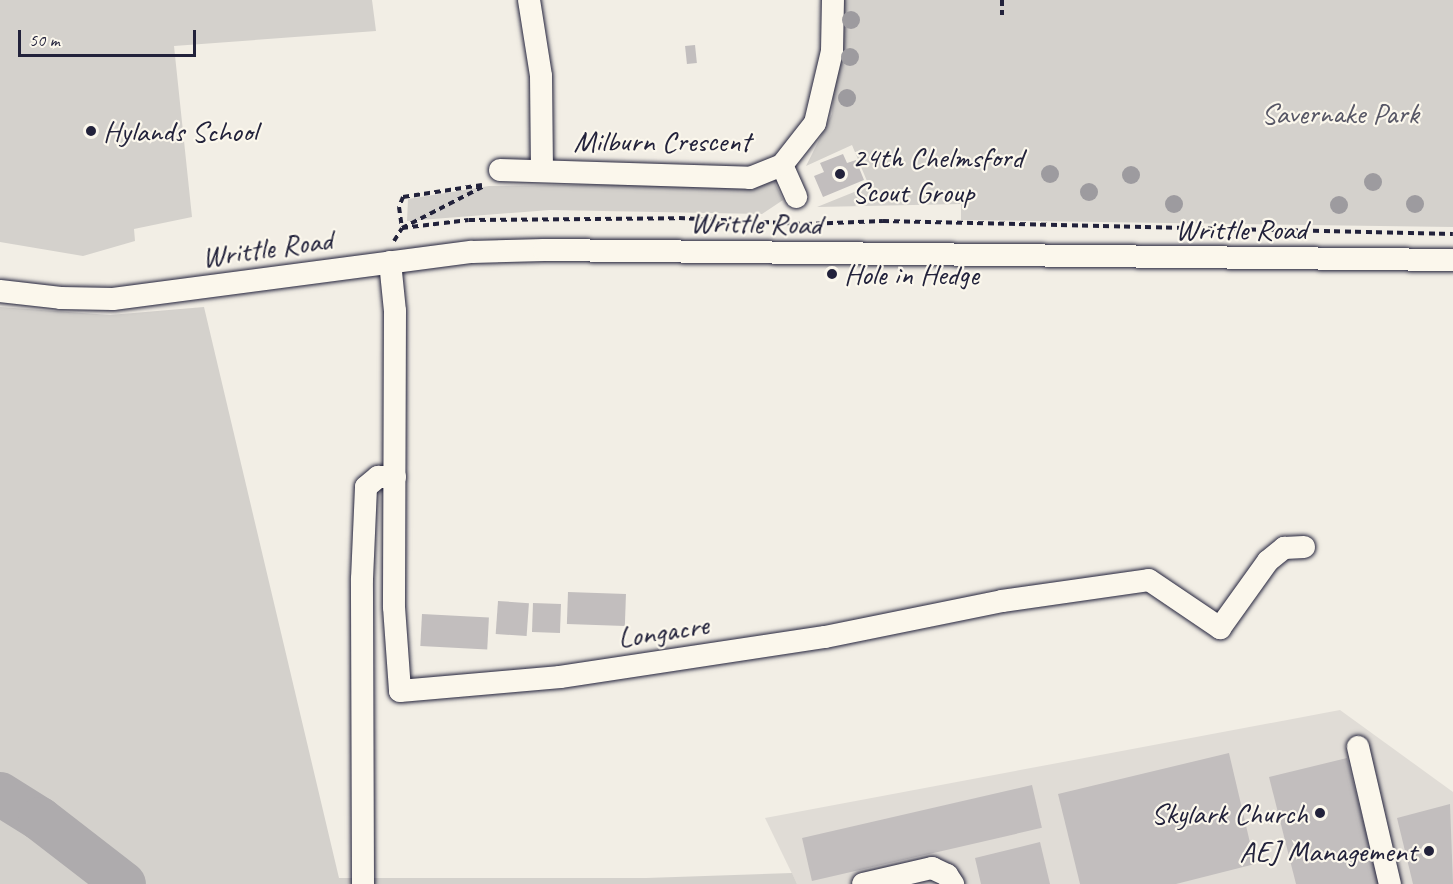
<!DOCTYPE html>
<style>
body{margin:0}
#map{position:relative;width:1453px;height:884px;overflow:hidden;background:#f2eee5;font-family:Caveat,sans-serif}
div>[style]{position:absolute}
.built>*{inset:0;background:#e0dcd6}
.green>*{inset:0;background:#d4d1cc}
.river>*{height:44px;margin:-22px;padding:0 22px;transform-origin:22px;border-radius:22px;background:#aeabad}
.building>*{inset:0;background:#c2bebe;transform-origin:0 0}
.path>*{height:4px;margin-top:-2px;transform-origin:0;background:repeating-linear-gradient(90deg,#22223b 0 6px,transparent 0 10.5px)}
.roads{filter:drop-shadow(0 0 2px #22223b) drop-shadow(0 0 2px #22223b)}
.minor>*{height:22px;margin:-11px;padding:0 11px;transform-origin:11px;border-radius:11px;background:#fbf7ec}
.trees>*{width:18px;height:18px;margin:-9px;border-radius:50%;background:#9d9b9f}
.dots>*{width:16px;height:16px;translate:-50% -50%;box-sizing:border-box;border:3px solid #fbf7ec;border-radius:50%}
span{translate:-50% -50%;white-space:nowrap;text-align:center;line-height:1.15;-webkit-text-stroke:4.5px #fbf7ec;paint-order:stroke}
.park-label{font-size:30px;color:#575766}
.poi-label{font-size:30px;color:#22223b}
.left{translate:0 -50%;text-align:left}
.right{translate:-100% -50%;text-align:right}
.street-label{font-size:30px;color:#22223b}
.scale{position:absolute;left:18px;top:30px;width:178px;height:27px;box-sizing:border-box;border:3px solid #22223b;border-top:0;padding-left:8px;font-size:18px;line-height:21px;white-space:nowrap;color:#22223b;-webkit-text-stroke:4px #fbf7ec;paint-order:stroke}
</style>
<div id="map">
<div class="built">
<div style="clip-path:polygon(1340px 710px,1453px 792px,1453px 884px,797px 884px,765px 818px)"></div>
</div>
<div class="green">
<div style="clip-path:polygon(0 0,372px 0,376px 31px,174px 46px,192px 217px,134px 229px,135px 241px,83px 256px,0 242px)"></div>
<div style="clip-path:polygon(839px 0,1453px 0,1453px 227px,961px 220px,961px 204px,817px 207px,869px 186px,852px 145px,806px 166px,832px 114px)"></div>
<div style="clip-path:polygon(774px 181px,783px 200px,762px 214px,550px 210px,407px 221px,408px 199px,489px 186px,634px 184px,748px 188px)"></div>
<div style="clip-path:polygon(0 307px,110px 315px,204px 307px,339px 878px,646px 878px,792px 873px,797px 884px,0 884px)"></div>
</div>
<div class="river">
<div style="left:0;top:794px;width:47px;rotate:32deg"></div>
<div style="left:40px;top:819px;width:106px;rotate:37.7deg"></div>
</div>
<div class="building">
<div style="left:695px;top:45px;width:18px;height:10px;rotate:84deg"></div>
<div style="clip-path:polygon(843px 154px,847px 163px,856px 160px,864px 180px,823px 197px,814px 176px,824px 172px,820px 163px)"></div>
<div style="left:568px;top:592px;width:58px;height:32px;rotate:2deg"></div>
<div style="left:498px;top:601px;width:31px;height:33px;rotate:4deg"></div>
<div style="left:533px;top:603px;width:28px;height:29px;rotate:2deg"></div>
<div style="left:422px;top:614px;width:67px;height:32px;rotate:3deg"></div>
<div style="clip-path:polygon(1229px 753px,1255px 864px,1176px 884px,1080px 884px,1058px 794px)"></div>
<div style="clip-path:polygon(1347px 758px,1379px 884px,1296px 884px,1269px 777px)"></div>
<div style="left:1032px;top:785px;width:44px;height:236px;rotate:77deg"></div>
<div style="clip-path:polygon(1450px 804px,1453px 884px,1413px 884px,1397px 818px)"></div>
<div style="clip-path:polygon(1040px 842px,1050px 884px,981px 884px,975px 858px)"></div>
</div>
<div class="path">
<div style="left:1002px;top:0;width:15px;rotate:90deg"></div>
<div style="left:482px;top:185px;width:80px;rotate:171.4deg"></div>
<div style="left:403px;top:197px;width:11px;rotate:112deg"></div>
<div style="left:399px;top:207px;width:21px;rotate:82deg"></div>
<div style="left:402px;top:228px;width:94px;rotate:-27.1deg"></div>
<div style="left:394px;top:241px;width:15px;rotate:-58deg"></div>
<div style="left:402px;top:228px;width:67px;rotate:-6.8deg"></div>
<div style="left:469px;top:220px;width:210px;rotate:-0.5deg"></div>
<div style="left:679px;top:218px;width:127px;rotate:2.7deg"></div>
<div style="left:806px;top:224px;width:77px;rotate:-2.2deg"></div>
<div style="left:883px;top:221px;width:570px;rotate:1.31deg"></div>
</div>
<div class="roads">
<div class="minor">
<div style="left:529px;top:0;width:77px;rotate:81deg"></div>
<div style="left:541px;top:76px;width:94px;rotate:89.4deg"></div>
<div style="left:782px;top:165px;width:35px;rotate:66deg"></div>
<div style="left:500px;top:170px;width:250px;rotate:1.8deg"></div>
<div style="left:750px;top:178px;width:35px;rotate:-22deg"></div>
<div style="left:782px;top:165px;width:53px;rotate:-51.8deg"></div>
<div style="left:815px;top:123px;width:74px;rotate:-76.7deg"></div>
<div style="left:832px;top:51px;width:51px;rotate:-88.9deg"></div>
<div style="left:390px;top:262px;width:49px;rotate:84.2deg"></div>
<div style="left:395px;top:311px;width:296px;rotate:90.2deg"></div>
<div style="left:394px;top:607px;width:84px;rotate:85.9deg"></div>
<div style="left:400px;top:691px;width:161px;rotate:-5deg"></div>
<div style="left:560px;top:677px;width:268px;rotate:-8.6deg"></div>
<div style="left:825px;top:637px;width:181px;rotate:-11.5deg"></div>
<div style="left:1002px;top:601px;width:148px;rotate:-8.1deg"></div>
<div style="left:1149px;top:580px;width:86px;rotate:34.1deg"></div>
<div style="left:1220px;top:628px;width:82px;rotate:-54.4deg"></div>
<div style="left:1268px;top:561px;width:21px;rotate:-39deg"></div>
<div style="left:1284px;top:548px;width:20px;rotate:-3deg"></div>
<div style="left:0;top:291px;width:61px;rotate:6.5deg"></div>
<div style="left:61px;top:298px;width:52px;rotate:1.1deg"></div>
<div style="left:113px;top:299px;width:362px;rotate:-7.5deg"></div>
<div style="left:472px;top:252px;width:72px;rotate:-1.6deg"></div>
<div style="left:544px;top:250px;width:909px;rotate:0.63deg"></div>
<div style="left:1358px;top:747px;width:141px;rotate:76.9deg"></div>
<div style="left:363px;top:884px;width:305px;rotate:-90.2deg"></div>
<div style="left:362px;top:579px;width:92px;rotate:-87.5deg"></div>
<div style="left:366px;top:487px;width:16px;rotate:-40deg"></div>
<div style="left:378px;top:477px;width:17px"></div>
<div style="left:863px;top:884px;width:71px;rotate:-13.1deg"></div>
<div style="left:932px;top:868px;width:17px;rotate:25deg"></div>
<div style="left:947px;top:875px;width:11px;rotate:56deg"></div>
</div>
</div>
<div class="trees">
<div style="left:851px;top:20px"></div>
<div style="left:850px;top:57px"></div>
<div style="left:847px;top:98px"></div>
<div style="left:1050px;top:174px"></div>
<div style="left:1131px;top:175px"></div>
<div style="left:1373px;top:182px"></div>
<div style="left:1089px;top:192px"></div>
<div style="left:1174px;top:204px"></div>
<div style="left:1415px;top:204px"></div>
<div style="left:1339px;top:205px"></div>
</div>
<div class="dots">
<div style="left:91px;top:131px;background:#22223b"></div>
<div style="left:840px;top:174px;background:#22223b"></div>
<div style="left:832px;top:274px;background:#22223b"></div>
<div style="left:1320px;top:813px;background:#22223b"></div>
<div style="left:1429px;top:851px;background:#22223b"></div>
</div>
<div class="park-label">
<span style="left:1340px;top:113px">Savernake Park</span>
</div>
<div class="poi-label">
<span class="left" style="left:103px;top:131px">Hylands School</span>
<span class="left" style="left:852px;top:174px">24th Chelmsford<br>Scout Group</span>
<span class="left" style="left:844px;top:274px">Hole in Hedge</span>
<span class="right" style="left:1308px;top:813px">Skylark Church</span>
<span class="right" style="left:1417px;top:851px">AEJ Management</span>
</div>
<div class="street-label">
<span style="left:662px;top:141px">Milburn Crescent</span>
<span style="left:756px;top:223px;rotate:1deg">Writtle Road</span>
<span style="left:1241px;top:229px">Writtle Road</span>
<span style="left:267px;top:248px;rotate:-8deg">Writtle Road</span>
<span style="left:663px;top:631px;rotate:-9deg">Longacre</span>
</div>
<div class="scale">50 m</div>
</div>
